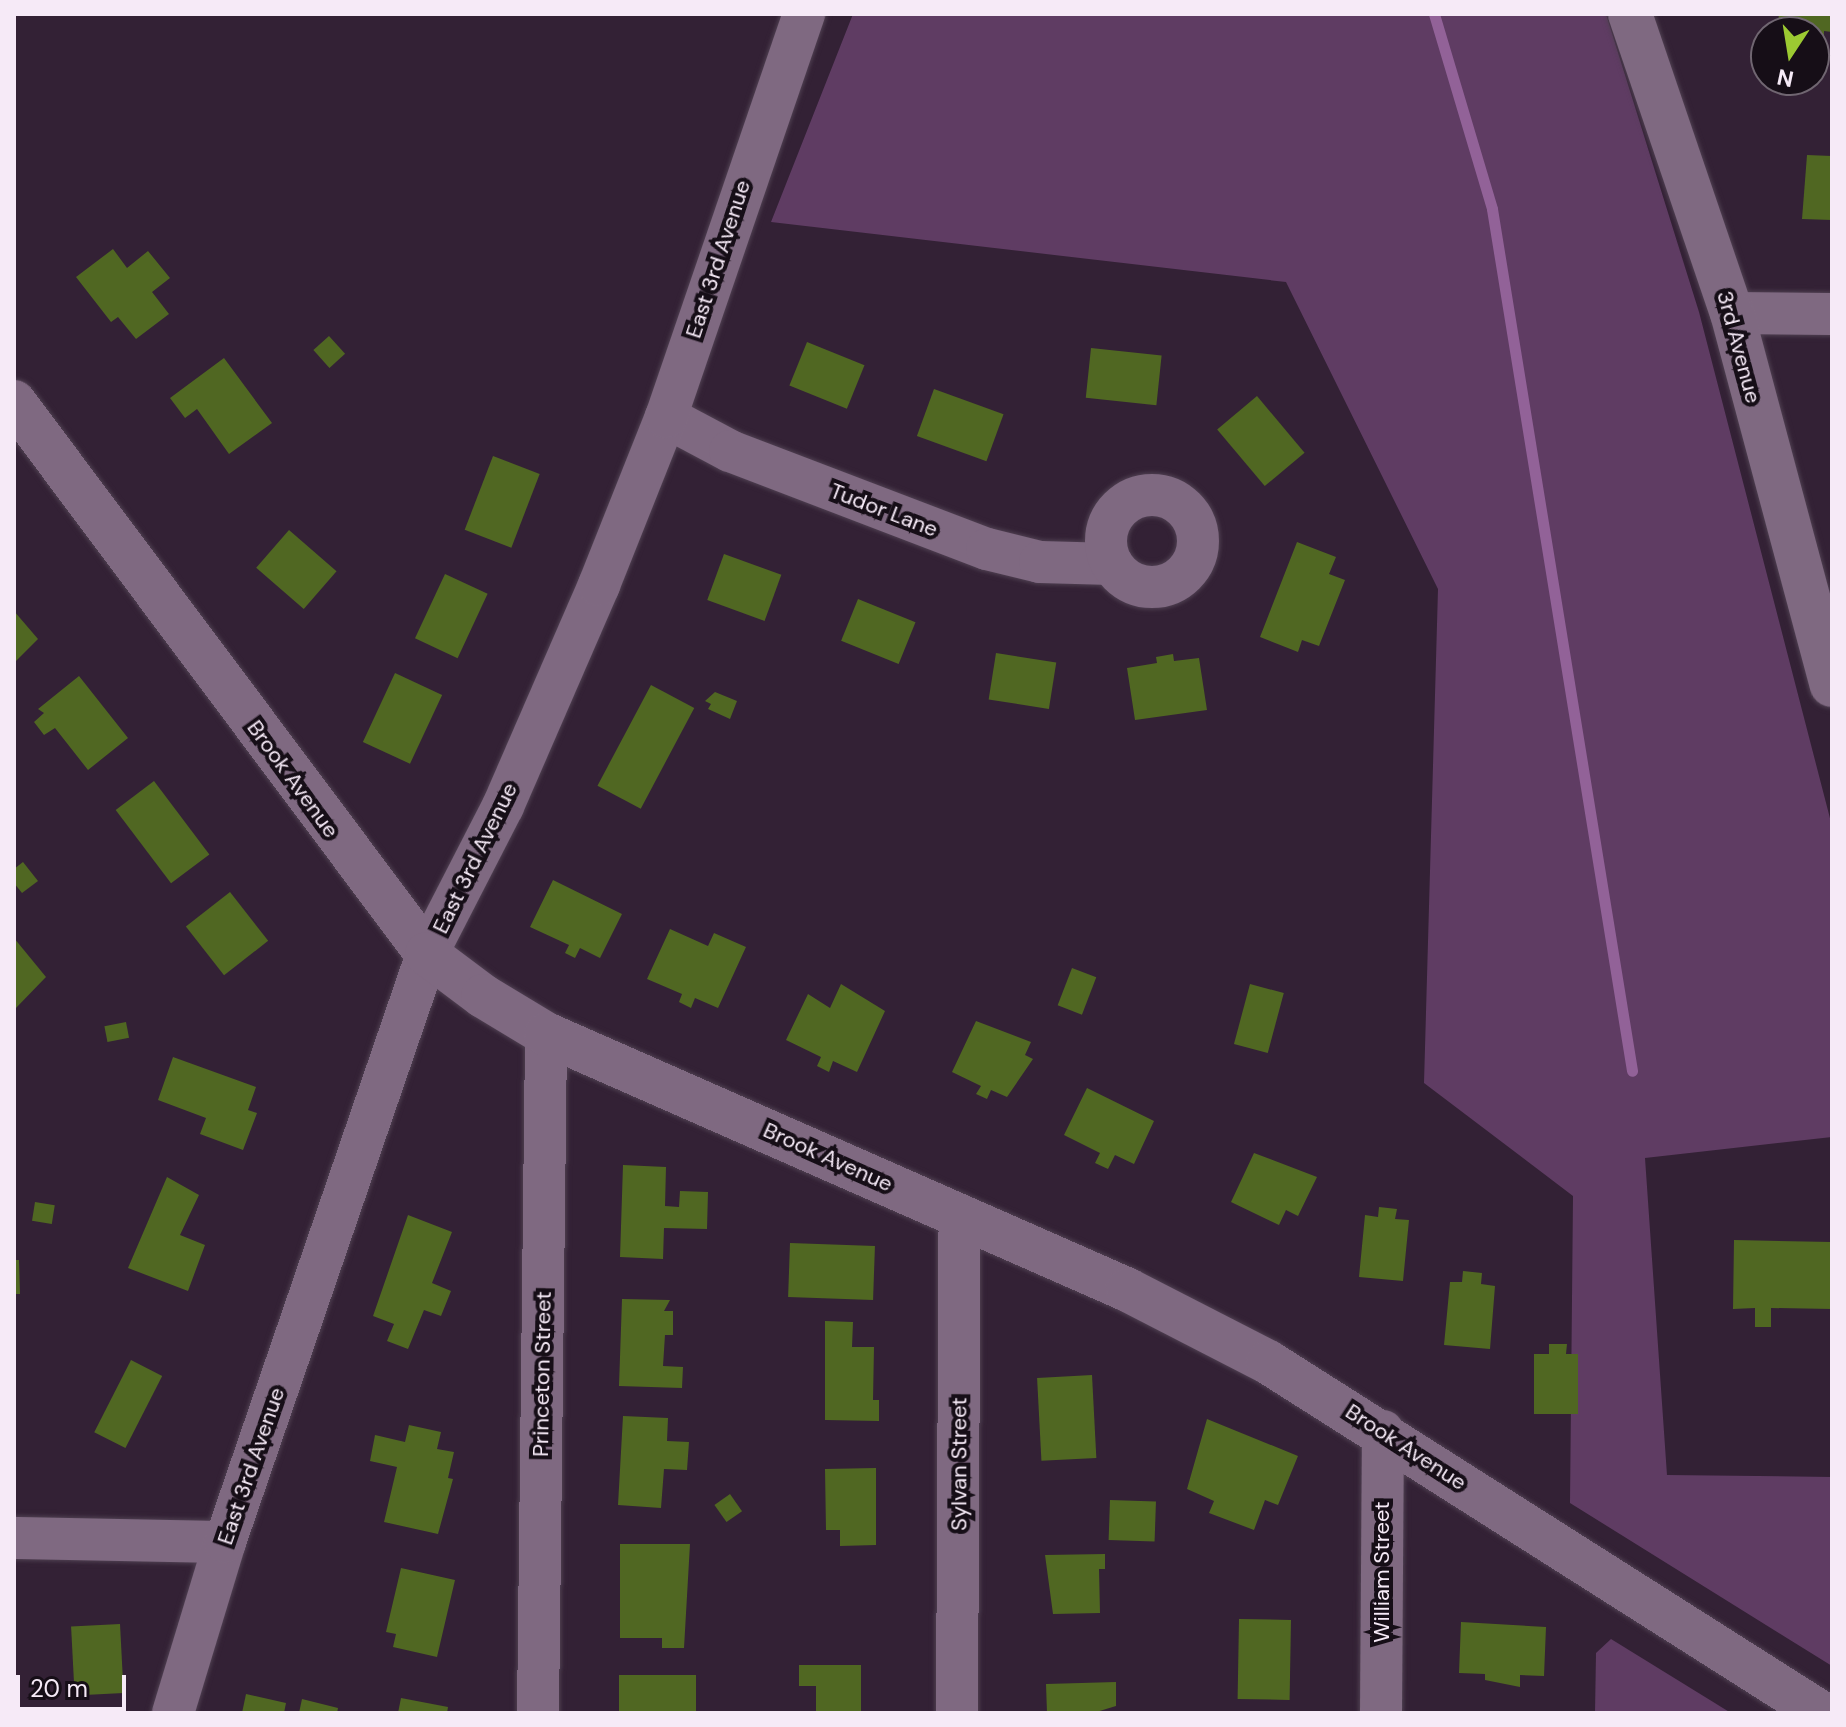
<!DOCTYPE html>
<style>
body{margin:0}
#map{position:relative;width:1846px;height:1727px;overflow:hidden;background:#332135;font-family:"DM Sans",sans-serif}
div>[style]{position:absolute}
.green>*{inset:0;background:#5f3c63}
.stream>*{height:11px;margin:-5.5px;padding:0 5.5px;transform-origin:5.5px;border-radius:5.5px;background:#926298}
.building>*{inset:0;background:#506722;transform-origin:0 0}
.roads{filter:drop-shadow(0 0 2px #4f4051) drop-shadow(0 0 2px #4f4051)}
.street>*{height:42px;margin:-21px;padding:0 21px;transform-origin:21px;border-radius:21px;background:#7f6981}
.street>.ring{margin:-21px;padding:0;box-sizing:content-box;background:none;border:42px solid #7f6981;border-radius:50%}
.secondary>*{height:44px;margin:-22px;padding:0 22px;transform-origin:22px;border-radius:22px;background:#7f6981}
span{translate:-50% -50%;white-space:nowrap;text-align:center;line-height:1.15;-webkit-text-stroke:8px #160e17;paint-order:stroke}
.street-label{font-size:22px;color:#f6eaf7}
.frame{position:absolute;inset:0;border:16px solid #f6eaf7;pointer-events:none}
.north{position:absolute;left:1750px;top:16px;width:80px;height:80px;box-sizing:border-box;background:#160e17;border:2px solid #706671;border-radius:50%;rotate:192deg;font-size:22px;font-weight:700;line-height:32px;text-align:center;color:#f6eaf7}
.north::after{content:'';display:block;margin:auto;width:28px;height:36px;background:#9cca32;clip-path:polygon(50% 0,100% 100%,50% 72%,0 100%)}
.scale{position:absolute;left:16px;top:1675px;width:110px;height:36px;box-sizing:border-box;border:4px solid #f6eaf7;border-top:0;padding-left:10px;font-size:24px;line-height:28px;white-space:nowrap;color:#f6eaf7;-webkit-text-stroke:6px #160e17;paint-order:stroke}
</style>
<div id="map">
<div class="green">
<div style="clip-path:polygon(853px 14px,1606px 14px,1699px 312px,1832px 826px,1832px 1137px,1645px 1158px,1667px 1475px,1832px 1477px,1832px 1666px,1570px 1503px,1573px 1196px,1424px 1083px,1438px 589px,1286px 282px,771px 222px)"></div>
<div style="clip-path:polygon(1611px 1639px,1731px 1713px,1595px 1713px,1596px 1653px)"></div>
</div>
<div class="stream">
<div style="left:1434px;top:14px;width:203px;rotate:73.4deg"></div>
<div style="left:1492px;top:209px;width:873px;rotate:80.77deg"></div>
</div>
<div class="building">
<div style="clip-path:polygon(1779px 14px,1832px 14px,1832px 32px,1824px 31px,1824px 40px,1814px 39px,1814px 32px,1777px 32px)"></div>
<div style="clip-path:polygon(1807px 155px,1832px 156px,1832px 220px,1802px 219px)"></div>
<div style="clip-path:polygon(113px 249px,127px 268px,148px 251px,170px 278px,152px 292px,169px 314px,136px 339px,118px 317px,111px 322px,76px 277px)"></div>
<div style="left:329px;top:336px;width:24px;height:21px;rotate:48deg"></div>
<div style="left:807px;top:342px;width:62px;height:47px;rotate:22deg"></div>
<div style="left:1091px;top:348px;width:71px;height:50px;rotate:6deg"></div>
<div style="clip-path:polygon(224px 358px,272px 423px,229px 454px,197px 409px,185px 418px,170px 398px)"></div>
<div style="left:934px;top:389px;width:74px;height:50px;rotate:20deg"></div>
<div style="left:1257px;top:396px;width:74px;height:52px;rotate:50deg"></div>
<div style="left:493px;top:456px;width:50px;height:79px;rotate:21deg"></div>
<div style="left:289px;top:530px;width:63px;height:50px;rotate:41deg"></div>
<div style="clip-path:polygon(1297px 542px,1336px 557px,1329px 574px,1345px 580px,1319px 646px,1302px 640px,1298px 652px,1260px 637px)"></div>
<div style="left:724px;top:554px;width:61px;height:49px;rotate:20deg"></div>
<div style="left:445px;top:574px;width:47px;height:71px;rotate:25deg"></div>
<div style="left:858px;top:599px;width:62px;height:45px;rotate:22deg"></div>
<div style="clip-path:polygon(14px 611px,38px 639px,14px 663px)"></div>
<div style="left:996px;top:653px;width:61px;height:47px;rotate:9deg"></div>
<div style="clip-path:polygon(1173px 654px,1174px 661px,1199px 658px,1207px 710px,1135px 720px,1127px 668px,1157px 663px,1156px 657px)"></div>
<div style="left:395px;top:673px;width:52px;height:76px;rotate:25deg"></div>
<div style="clip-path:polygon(79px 676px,128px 738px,88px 770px,55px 728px,44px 735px,34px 722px,44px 713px,38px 709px)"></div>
<div style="left:651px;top:685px;width:49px;height:114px;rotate:28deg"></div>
<div style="clip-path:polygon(715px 692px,737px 701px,730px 719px,708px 709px,711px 704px,705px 701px)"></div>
<div style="left:154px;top:781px;width:92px;height:48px;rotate:53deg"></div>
<div style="clip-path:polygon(23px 862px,38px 881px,22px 893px,14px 883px,14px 869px)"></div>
<div style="clip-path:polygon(553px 880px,622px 914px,600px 958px,580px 948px,575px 958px,565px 953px,569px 945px,530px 927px)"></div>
<div style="left:230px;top:892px;width:62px;height:56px;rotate:52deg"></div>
<div style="clip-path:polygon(670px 929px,708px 946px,714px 933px,746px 947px,718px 1008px,695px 998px,691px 1008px,679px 1002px,682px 994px,647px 979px)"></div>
<div style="clip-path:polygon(14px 938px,46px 977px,14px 1010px)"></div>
<div style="left:1072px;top:968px;width:26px;height:40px;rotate:21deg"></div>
<div style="clip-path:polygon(841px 984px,885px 1011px,857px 1072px,833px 1061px,829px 1072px,817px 1066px,821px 1057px,786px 1040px,808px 994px,830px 1008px)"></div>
<div style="left:1250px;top:984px;width:35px;height:62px;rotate:15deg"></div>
<div style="clip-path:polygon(976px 1021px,1031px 1042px,1025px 1055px,1033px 1059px,1007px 1097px,991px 1090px,987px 1099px,976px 1094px,981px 1086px,952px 1072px)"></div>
<div style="left:126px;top:1022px;width:16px;height:22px;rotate:79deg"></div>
<div style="clip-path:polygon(173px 1057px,256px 1087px,248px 1110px,257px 1113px,243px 1150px,200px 1134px,206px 1118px,158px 1100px)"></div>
<div style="clip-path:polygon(1087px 1088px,1154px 1121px,1134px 1164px,1115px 1155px,1108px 1169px,1095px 1163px,1100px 1153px,1064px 1135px)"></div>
<div style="clip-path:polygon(1254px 1153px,1317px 1177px,1298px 1216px,1286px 1210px,1279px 1225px,1231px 1202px)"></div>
<div style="clip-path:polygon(623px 1165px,666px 1167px,665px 1206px,679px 1207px,680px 1191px,708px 1192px,707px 1229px,664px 1228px,663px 1259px,620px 1257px)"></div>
<div style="clip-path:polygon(167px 1177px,199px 1195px,180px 1235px,205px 1245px,188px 1291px,128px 1268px)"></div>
<div style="left:35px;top:1202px;width:20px;height:19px;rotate:9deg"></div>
<div style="clip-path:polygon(1379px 1207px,1397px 1209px,1395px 1219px,1409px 1220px,1403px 1281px,1359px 1277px,1365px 1215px,1378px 1217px)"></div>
<div style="clip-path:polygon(408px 1215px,452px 1232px,432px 1283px,451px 1291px,441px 1316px,424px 1310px,408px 1349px,387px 1341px,394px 1324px,373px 1316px)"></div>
<div style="clip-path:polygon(1734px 1240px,1832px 1242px,1832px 1309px,1771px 1308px,1771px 1327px,1755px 1327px,1755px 1308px,1733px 1309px)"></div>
<div style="left:790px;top:1243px;width:85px;height:54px;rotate:2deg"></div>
<div style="clip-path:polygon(14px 1260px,19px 1260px,20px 1294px,14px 1294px)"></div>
<div style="clip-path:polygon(1463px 1271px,1482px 1273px,1481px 1284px,1495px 1286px,1490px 1349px,1444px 1345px,1450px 1282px,1462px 1282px)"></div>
<div style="clip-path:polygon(622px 1299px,670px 1300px,664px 1311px,673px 1311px,673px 1335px,665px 1335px,663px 1366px,683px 1367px,682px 1388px,619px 1386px)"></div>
<div style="clip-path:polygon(825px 1321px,853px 1322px,852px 1347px,874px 1347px,873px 1400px,879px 1400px,879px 1421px,825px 1420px)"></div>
<div style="clip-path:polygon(1549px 1344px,1567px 1344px,1566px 1354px,1578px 1354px,1578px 1414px,1534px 1414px,1534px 1354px,1549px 1354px)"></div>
<div style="left:131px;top:1360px;width:35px;height:81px;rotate:27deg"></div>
<div style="left:1092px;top:1375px;width:83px;height:55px;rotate:87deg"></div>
<div style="clip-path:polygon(623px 1416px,668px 1418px,667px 1441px,689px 1442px,687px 1470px,664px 1469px,661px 1508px,618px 1505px)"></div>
<div style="clip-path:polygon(1207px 1419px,1298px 1456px,1278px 1505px,1265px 1500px,1254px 1530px,1209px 1513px,1214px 1501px,1187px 1489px)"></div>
<div style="clip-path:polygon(409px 1425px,441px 1432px,437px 1449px,454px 1452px,448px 1478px,453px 1479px,438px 1534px,384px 1522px,397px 1467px,370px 1461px,375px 1435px,405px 1442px)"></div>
<div style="clip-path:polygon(876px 1468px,876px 1545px,840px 1546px,840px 1530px,826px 1530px,825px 1469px)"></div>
<div style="left:730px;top:1494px;width:21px;height:19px;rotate:55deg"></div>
<div style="left:1110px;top:1500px;width:46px;height:40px;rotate:2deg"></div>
<div style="clip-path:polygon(620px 1544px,690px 1544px,684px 1648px,662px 1648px,662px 1638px,620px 1638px)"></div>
<div style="clip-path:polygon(1105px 1554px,1105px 1569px,1099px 1569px,1100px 1613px,1053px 1614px,1045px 1555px)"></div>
<div style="clip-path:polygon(401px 1568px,455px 1580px,437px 1657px,393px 1647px,396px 1634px,386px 1632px)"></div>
<div style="left:1239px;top:1619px;width:52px;height:80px;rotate:1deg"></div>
<div style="clip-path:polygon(1461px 1622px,1546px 1627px,1544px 1676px,1520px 1675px,1520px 1687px,1485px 1680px,1485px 1674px,1459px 1673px)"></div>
<div style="left:120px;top:1624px;width:69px;height:49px;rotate:87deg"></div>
<div style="clip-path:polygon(799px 1665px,861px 1665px,861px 1713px,816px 1713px,816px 1686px,799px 1686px)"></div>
<div style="left:619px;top:1675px;width:77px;height:38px"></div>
<div style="clip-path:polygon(1116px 1682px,1116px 1706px,1093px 1713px,1047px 1713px,1046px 1684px)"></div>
<div style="clip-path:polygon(246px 1694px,286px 1703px,284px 1713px,242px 1713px)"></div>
<div style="clip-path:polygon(401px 1698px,448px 1707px,447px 1713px,398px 1713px)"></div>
<div style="clip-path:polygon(302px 1699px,338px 1708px,337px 1713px,299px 1713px)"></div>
</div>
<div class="roads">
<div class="street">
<div style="left:1732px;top:313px;width:100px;rotate:0.6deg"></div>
<div style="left:666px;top:417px;width:72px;rotate:28deg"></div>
<div style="left:730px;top:451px;width:275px;rotate:20.9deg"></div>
<div style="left:987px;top:549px;width:55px;rotate:13.8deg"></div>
<div style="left:1040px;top:562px;width:72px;rotate:1.6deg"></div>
<div class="ring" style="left:1106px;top:495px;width:50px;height:50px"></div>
<div style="left:14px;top:1538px;width:211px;rotate:1.1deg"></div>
<div style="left:173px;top:1713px;width:179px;rotate:-73.1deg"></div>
<div style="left:225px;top:1542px;width:622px;rotate:-71.04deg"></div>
<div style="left:427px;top:954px;width:166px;rotate:-62.8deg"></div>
<div style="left:503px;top:806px;width:241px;rotate:-66.5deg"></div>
<div style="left:599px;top:585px;width:181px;rotate:-68.3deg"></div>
<div style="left:666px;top:417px;width:426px;rotate:-71.1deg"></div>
<div style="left:538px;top:1713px;width:679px;rotate:-89.32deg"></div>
<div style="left:957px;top:1713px;width:498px;rotate:-89.7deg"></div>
<div style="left:1381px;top:1713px;width:282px;rotate:-89.6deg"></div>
</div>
<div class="secondary">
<div style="left:1630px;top:14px;width:316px;rotate:71.2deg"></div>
<div style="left:1732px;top:313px;width:385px;rotate:75deg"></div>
<div style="left:14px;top:402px;width:689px;rotate:53.2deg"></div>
<div style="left:427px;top:954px;width:70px;rotate:36.9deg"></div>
<div style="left:483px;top:996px;width:74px;rotate:31.1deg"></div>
<div style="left:546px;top:1034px;width:636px;rotate:23.74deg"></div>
<div style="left:1128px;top:1290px;width:157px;rotate:27.2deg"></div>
<div style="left:1268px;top:1362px;width:655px;rotate:32.4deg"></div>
</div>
</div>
<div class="street-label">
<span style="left:718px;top:259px;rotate:-72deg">East 3rd Avenue</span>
<span style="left:1739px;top:347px;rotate:75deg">3rd Avenue</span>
<span style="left:884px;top:510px;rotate:21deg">Tudor Lane</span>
<span style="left:293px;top:779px;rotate:54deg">Brook Avenue</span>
<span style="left:475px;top:858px;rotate:-64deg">East 3rd Avenue</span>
<span style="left:828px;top:1157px;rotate:24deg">Brook Avenue</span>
<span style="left:542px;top:1374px;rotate:-89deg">Princeton Street</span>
<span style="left:1406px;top:1447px;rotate:33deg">Brook Avenue</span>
<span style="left:959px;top:1464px;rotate:-90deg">Sylvan Street</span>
<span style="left:251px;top:1466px;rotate:-71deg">East 3rd Avenue</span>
<span style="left:1382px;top:1572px;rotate:-90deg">William Street</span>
</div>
<div class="frame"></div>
<div class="north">N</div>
<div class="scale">20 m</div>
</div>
